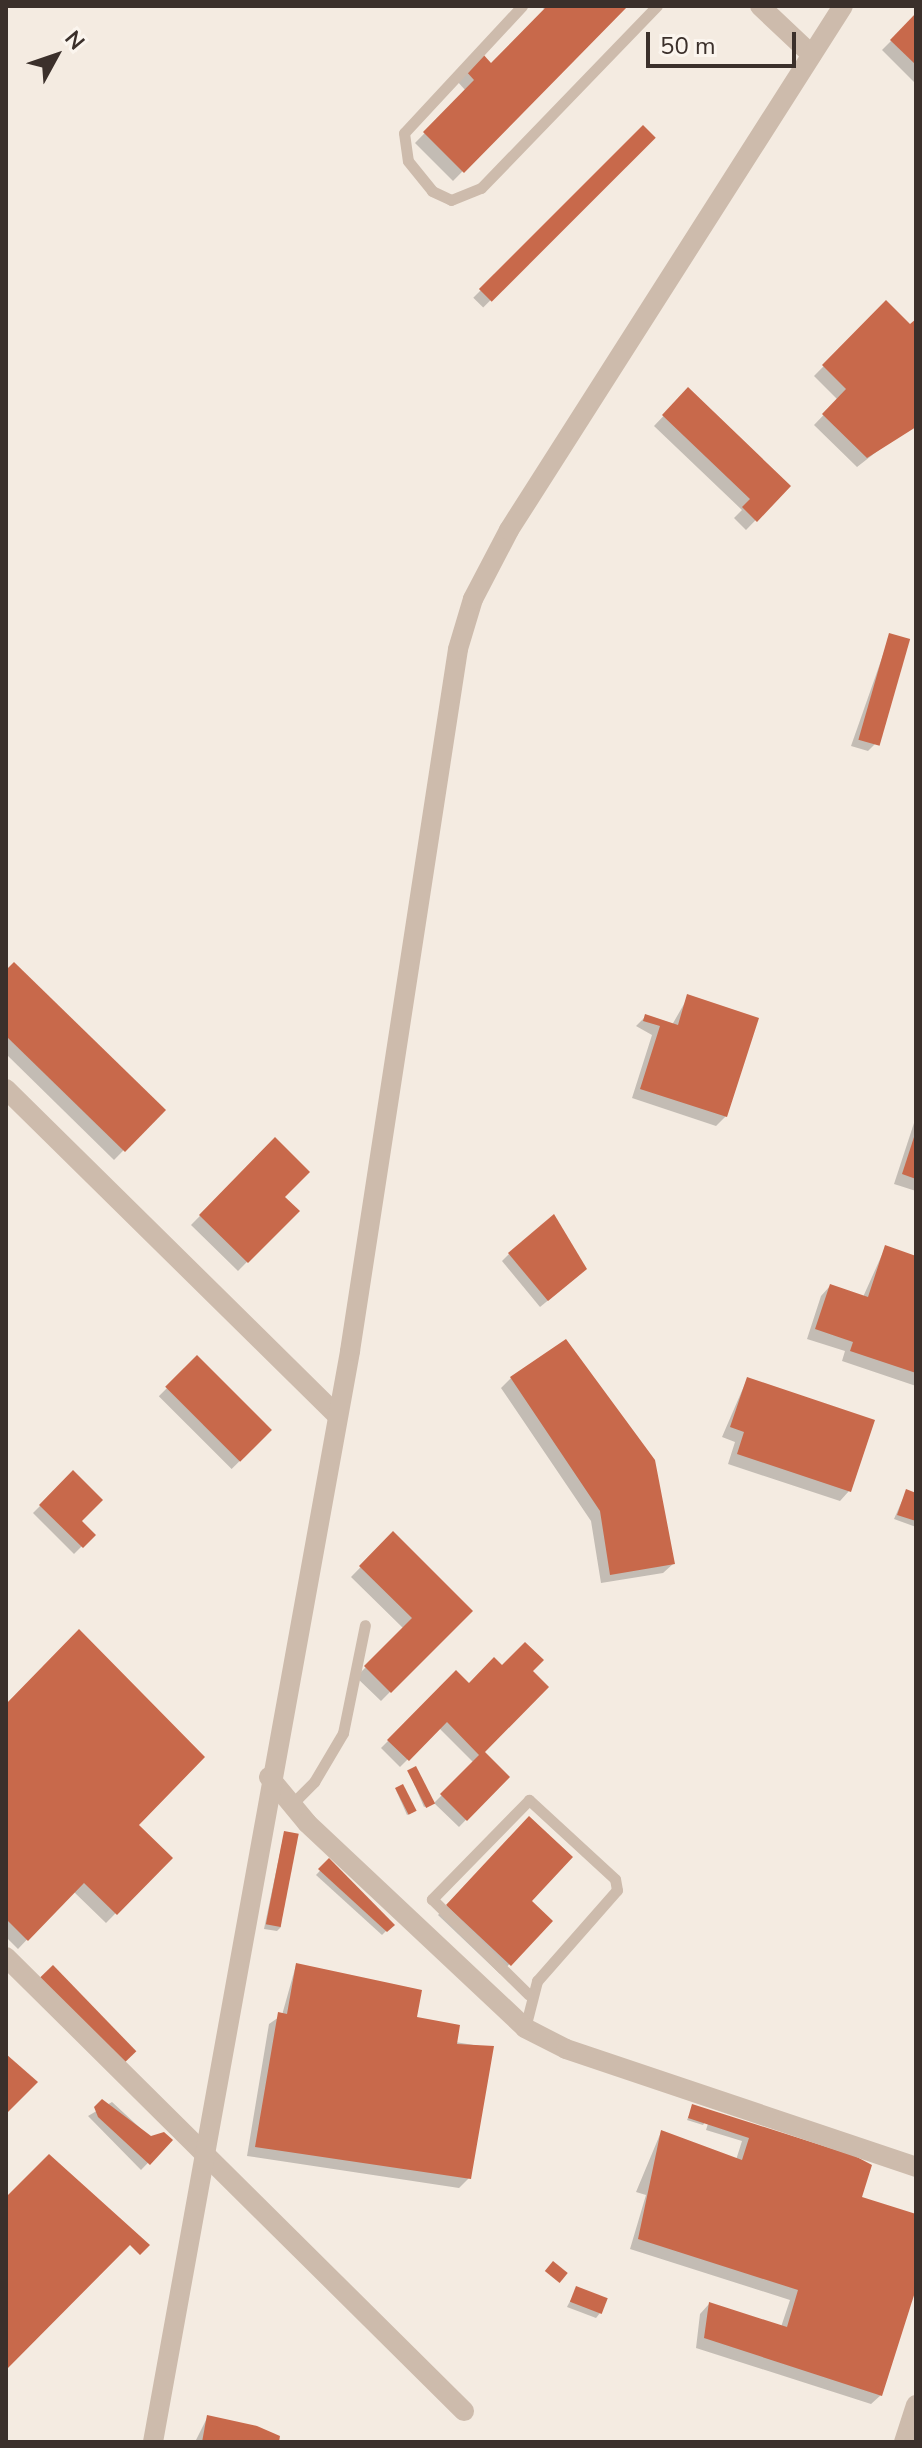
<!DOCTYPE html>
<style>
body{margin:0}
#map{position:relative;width:922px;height:2448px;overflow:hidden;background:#f4ebe1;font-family:"Nunito Sans",sans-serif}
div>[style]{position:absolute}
.shadow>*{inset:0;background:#0003;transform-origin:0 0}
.building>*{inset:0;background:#c8694b;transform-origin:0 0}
.lane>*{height:11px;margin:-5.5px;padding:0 5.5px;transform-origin:5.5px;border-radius:5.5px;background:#cdbbac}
.street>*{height:20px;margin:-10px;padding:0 10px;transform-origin:10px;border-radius:10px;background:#cdbbac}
span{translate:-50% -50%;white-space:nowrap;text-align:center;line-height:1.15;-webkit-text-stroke:6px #fbf5ee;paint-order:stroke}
.frame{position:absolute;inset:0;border:8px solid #3b302b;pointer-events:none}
.north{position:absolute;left:16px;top:16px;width:80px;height:80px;-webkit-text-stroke:6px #fbf5ee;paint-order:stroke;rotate:50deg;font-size:22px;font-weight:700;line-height:32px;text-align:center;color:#3b302b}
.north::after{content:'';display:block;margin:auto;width:28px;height:36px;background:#3b302b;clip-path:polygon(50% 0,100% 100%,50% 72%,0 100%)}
.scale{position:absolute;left:646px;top:32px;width:150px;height:36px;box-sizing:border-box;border:4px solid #3b302b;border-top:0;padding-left:10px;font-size:24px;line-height:28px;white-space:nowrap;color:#3b302b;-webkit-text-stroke:6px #fbf5ee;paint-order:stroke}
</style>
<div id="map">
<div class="shadow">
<div style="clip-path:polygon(541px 6px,625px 6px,453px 181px,415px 143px,466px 91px,457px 81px,482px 56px,491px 66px,546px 11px)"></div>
<div style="clip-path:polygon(916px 16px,916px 84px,882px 50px)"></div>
<div style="left:643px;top:128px;width:14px;height:240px;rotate:45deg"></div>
<div style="clip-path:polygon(886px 303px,910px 327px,916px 322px,916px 421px,857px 467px,814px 425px,838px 400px,814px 376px)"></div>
<div style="clip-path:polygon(688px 390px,789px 486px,746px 530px,734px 518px,742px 510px,654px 426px)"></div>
<div style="clip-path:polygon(890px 635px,875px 744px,868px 751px,851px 746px)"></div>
<div style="clip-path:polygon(6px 972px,163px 1110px,114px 1160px,6px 1054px)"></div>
<div style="clip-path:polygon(688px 997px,726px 1116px,716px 1126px,632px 1098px,652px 1035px,636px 1026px,646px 1016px,672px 1025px)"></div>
<div style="clip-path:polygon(916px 1117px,916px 1191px,894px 1184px)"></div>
<div style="clip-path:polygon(275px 1140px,283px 1197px,297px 1211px,238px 1271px,191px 1225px)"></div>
<div style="clip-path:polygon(885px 1248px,916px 1258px,916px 1386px,842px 1361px,845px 1351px,807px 1339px,821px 1296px,830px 1286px,863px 1297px)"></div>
<div style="clip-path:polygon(509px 1254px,578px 1276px,540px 1307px,502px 1261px)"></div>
<div style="left:197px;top:1358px;width:103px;height:54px;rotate:45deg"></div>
<div style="clip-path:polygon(511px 1378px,673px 1564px,663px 1573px,601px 1583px,591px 1521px,501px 1388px)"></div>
<div style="clip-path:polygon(747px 1379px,849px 1491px,840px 1501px,728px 1464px,735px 1442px,722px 1437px)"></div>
<div style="clip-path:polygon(73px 1473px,79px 1521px,93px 1535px,74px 1554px,33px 1513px)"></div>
<div style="clip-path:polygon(906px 1492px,916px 1495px,916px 1527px,894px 1519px)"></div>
<div style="clip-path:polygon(393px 1534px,470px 1611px,381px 1701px,356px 1677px,404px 1629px,351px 1577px)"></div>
<div style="clip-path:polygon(502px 1668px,482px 1752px,507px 1777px,459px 1827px,434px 1803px,474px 1763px,439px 1728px,400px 1767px,381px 1748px,456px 1673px,469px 1685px)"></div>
<div style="clip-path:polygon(6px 1707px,170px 1858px,106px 1923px,73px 1891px,18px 1949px,6px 1937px)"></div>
<div style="clip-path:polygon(409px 1772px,431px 1804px,424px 1807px)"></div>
<div style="clip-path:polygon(396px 1790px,413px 1812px,407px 1815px)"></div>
<div style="clip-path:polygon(529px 1819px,529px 1901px,550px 1921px,500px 1974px,438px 1915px)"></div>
<div style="clip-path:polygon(284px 1834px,281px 1927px,277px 1931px,264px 1929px)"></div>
<div style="clip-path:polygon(329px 1861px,392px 1925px,382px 1935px,316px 1875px)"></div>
<div style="clip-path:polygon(296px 1965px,455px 2042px,492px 2048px,469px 2178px,459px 2188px,247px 2156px,269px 2024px,282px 2015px)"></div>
<div style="clip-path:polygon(112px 2102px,151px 2138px,170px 2140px,141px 2170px,88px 2116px)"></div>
<div style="clip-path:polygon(693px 2106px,869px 2166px,859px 2198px,916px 2216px,916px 2283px,881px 2395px,871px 2404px,696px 2348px,700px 2314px,709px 2304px,781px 2327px,790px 2300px,630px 2249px,646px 2195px,636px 2192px,661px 2132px,736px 2160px,742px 2141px,706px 2130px,711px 2114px,703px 2125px,687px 2120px)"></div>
<div style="clip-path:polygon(577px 2288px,600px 2313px,596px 2318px,567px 2307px)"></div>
<div style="clip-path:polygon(207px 2418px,277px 2442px,195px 2442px)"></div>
</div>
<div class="building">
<div style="clip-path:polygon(547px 6px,628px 6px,464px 173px,423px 132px,474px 80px,465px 70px,482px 53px,491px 63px)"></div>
<div style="clip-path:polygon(916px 13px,916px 65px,890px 40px)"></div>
<div style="left:643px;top:125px;width:18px;height:232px;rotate:45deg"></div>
<div style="clip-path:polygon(886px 300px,910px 324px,916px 319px,916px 427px,867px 458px,822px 414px,846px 389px,822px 365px)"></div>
<div style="clip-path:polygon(688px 387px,791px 486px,757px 522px,742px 507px,750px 499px,662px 415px)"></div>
<div style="left:889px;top:633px;width:22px;height:111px;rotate:16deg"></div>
<div style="clip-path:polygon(14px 962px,166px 1110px,125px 1152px,6px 1036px,6px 970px)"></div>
<div style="clip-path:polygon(687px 994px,759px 1018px,727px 1117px,640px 1089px,660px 1026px,643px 1021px,645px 1014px,678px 1025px)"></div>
<div style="clip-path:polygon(915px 1134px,916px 1134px,916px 1179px,902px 1174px)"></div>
<div style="clip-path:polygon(275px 1137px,310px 1172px,285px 1197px,300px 1211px,248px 1263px,199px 1215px)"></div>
<div style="clip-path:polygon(554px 1214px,587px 1269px,548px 1301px,508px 1253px)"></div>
<div style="clip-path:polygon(885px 1245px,916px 1256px,916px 1373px,850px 1351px,853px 1342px,815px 1329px,830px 1284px,868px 1297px)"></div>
<div style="clip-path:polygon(566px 1339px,655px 1460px,675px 1564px,610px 1575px,600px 1511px,510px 1377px)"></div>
<div style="left:197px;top:1355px;width:106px;height:45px;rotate:45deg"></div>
<div style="clip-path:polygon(747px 1377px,875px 1420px,851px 1492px,737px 1454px,744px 1432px,730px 1427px)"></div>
<div style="clip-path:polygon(73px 1470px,103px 1500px,82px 1521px,96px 1535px,83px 1548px,39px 1505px)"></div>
<div style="clip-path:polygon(906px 1489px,916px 1493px,916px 1521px,897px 1515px)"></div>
<div style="clip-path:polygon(393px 1531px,473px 1611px,391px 1693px,364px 1666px,412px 1618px,359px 1566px)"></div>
<div style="clip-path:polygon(79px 1629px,205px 1757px,139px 1825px,173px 1858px,117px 1915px,84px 1883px,28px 1941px,6px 1919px,6px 1704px)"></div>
<div style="clip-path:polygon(525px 1642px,544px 1660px,533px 1671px,549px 1687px,485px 1752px,510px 1777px,467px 1821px,440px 1794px,479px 1755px,447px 1722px,409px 1761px,387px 1740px,456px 1670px,469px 1683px,494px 1657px,502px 1665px)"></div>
<div style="left:416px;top:1766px;width:42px;height:10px;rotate:63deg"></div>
<div style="left:403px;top:1784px;width:30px;height:9px;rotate:63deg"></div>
<div style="clip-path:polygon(529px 1816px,573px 1857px,532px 1901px,553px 1921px,511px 1966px,446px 1905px)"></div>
<div style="left:284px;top:1831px;width:15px;height:95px;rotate:11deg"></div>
<div style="clip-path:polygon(329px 1858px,395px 1925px,387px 1932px,318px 1869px)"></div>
<div style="clip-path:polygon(296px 1963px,422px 1990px,417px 2017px,460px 2025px,457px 2044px,494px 2046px,471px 2179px,255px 2147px,278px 2012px,287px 2014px)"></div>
<div style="left:53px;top:1965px;width:120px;height:18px;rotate:46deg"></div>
<div style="clip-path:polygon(6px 2054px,38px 2082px,6px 2114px)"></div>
<div style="clip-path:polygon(102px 2099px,151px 2136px,164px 2132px,173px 2140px,150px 2165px,98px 2117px,94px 2107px)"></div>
<div style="clip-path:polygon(692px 2104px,855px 2156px,872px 2165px,862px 2197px,916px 2214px,916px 2289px,882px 2396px,704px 2338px,709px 2302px,787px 2327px,798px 2290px,638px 2239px,661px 2130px,742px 2160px,749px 2138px,688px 2118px)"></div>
<div style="clip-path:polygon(49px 2154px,150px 2245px,140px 2255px,130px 2245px,6px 2370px,6px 2197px)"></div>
<div style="left:553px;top:2261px;width:19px;height:13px;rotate:39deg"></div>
<div style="left:576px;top:2286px;width:34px;height:17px;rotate:21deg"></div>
<div style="clip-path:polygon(207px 2415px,257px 2426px,280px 2436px,279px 2442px,202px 2442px)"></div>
</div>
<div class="lane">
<div style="left:522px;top:6px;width:173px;rotate:132.9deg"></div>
<div style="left:404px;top:133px;width:28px;rotate:82deg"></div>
<div style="left:408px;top:161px;width:38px;rotate:51deg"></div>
<div style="left:432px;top:191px;width:21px;rotate:25deg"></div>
<div style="left:451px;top:200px;width:32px;rotate:-22deg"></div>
<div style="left:481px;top:188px;width:253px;rotate:-46deg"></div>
<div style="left:291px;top:1805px;width:33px;rotate:-45deg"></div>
<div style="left:314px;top:1782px;width:57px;rotate:-59.4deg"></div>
<div style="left:343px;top:1733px;width:110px;rotate:-78.5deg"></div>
<div style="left:525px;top:2028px;width:49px;rotate:-75.7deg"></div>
<div style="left:537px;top:1981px;width:121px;rotate:-48.7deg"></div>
<div style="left:617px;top:1890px;width:11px;rotate:-100deg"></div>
<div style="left:615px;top:1879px;width:117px;rotate:-137.4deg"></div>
<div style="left:529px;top:1800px;width:139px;rotate:134.4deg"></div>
<div style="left:432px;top:1899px;width:136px;rotate:44.7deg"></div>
</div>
<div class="street">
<div style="left:760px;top:6px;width:71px;rotate:43.3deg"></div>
<div style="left:6px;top:1089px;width:465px;rotate:44.6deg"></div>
<div style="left:269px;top:1777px;width:60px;rotate:50.4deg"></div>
<div style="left:307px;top:1823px;width:299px;rotate:43.2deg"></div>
<div style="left:525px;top:2028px;width:46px;rotate:27.1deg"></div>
<div style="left:566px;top:2049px;width:369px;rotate:18.6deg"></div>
<div style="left:6px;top:1957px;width:645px;rotate:44.75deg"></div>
<div style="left:153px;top:2442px;width:1109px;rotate:-79.76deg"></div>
<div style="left:350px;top:1351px;width:710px;rotate:-81.25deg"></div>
<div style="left:458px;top:649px;width:52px;rotate:-73.3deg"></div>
<div style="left:473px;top:599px;width:78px;rotate:-62.4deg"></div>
<div style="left:509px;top:530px;width:621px;rotate:-57.49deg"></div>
<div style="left:904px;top:2442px;width:39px;rotate:-72deg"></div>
</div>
<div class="frame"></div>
<div class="north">N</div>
<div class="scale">50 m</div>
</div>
